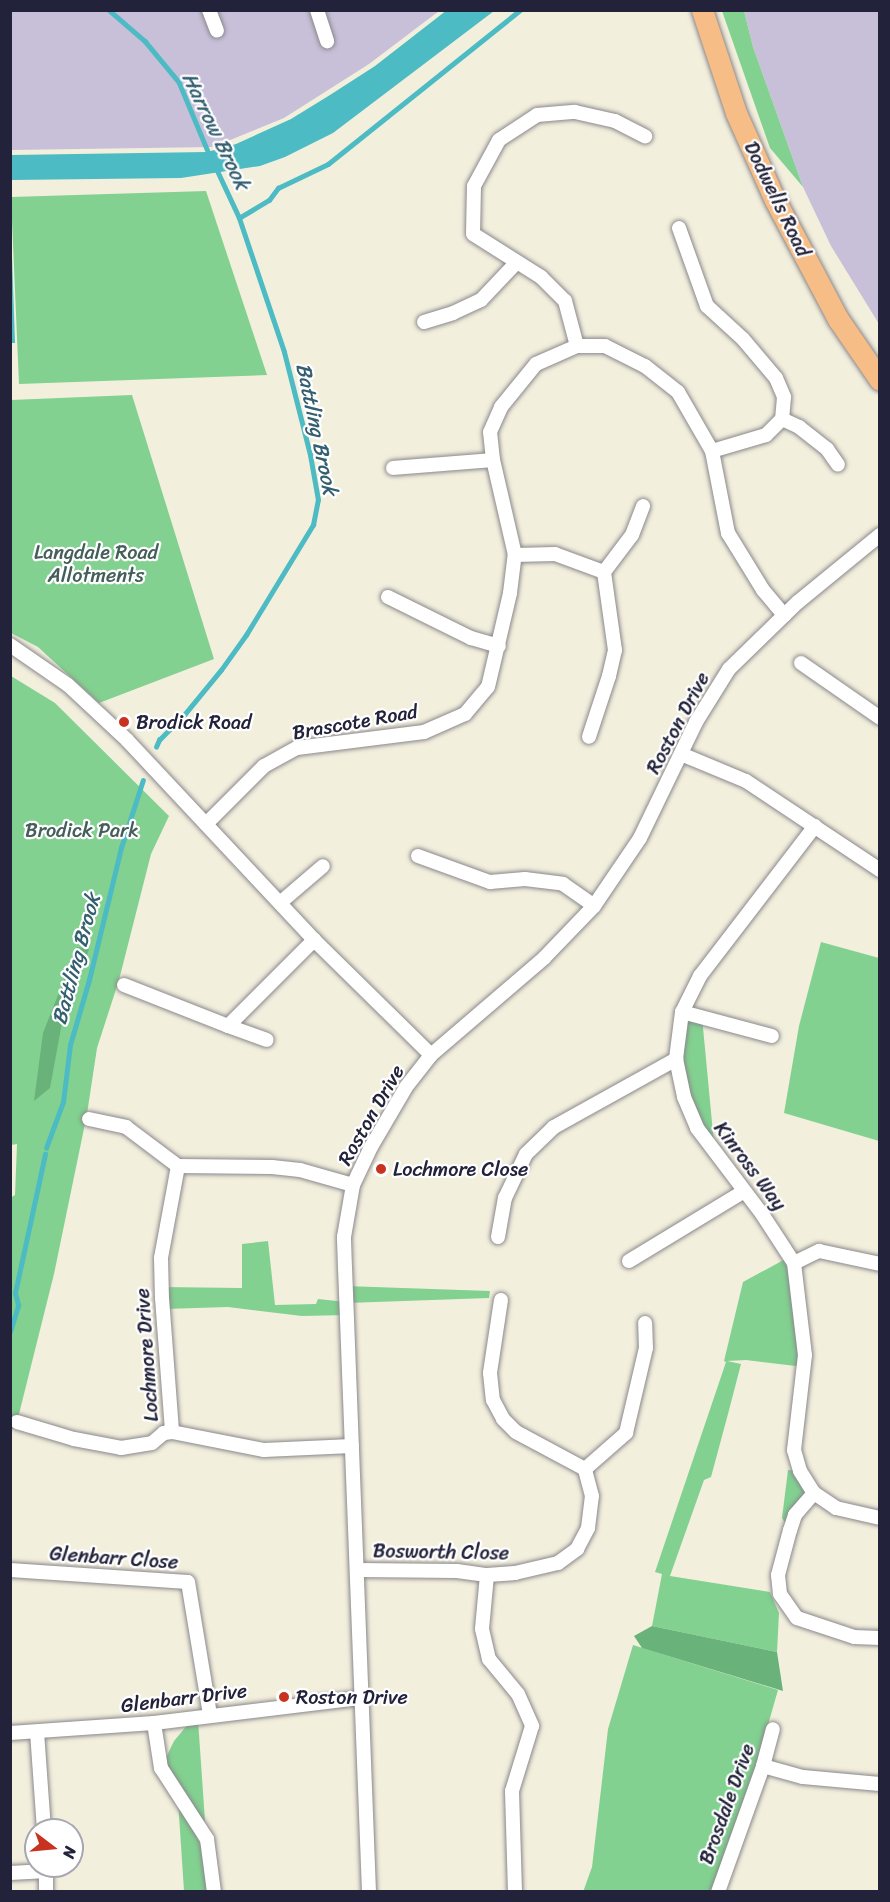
<!DOCTYPE html>
<style>
body{margin:0}
#map{position:relative;width:890px;height:1902px;overflow:hidden;background:#f3efdd;font-family:Sriracha,sans-serif}
div>[style]{position:absolute}
.industrial>*{inset:0;background:#c8bfd8}
.green>*{inset:0;background:#82d190}
.forest>*{inset:0;background:#69b37a}
.water>*{inset:0;background:#4cbbc3}
.stream>*{height:4.5px;margin:-2.25px;padding:0 2.25px;transform-origin:2.25px;border-radius:2.25px;background:#4cbbc3}
.roads{filter:drop-shadow(0 0 2px #8a888c) drop-shadow(0 0 2px #8a888c)}
.street>*{height:14px;margin:-7px;padding:0 7px;transform-origin:7px;border-radius:7px;background:#fff}
.primary>*{height:21px;margin:-10.5px;padding:0 10.5px;transform-origin:10.5px;border-radius:10.5px;background:#f6be86}
.dots>*{width:16px;height:16px;translate:-50% -50%;box-sizing:border-box;border:3px solid #fff;border-radius:50%}
span{translate:-50% -50%;white-space:nowrap;text-align:center;line-height:1.15;-webkit-text-stroke:4.5px #fff;paint-order:stroke}
.street-label{font-size:20px;color:#22223b}
.park-label{font-size:20px;color:#445f59}
.poi-label{font-size:20px;color:#22223b}
.left{translate:0 -50%;text-align:left}
.water-label{font-size:21px;color:#335f71;font-style:italic}
.frame{position:absolute;inset:0;border:12px solid #22223b;pointer-events:none}
.north{position:absolute;left:24px;top:1818px;width:60px;height:60px;box-sizing:border-box;background:#fff;border:2px solid #a7a7b1;border-radius:50%;rotate:106deg;font-size:16px;font-weight:700;line-height:24px;text-align:center;color:#22223b}
.north::after{content:'';display:block;margin:auto;width:21px;height:27px;background:#c8321e;clip-path:polygon(50% 0,100% 100%,50% 72%,0 100%)}
</style>
<div id="map">
<div class="industrial">
<div style="clip-path:polygon(10px 11px,439px 11px,369px 64px,284px 118px,213px 147px,11px 150px)"></div>
<div style="clip-path:polygon(744px 11px,879px 11px,879px 324px,831px 246px,803px 187px,753px 47px)"></div>
</div>
<div class="green">
<div style="clip-path:polygon(722px 11px,744px 11px,753px 47px,803px 187px,770px 148px)"></div>
<div style="clip-path:polygon(206px 191px,267px 375px,19px 384px,11px 197px)"></div>
<div style="clip-path:polygon(132px 395px,214px 659px,99px 703px,38px 647px,11px 633px,11px 400px)"></div>
<div style="clip-path:polygon(11px 676px,55px 703px,169px 816px,151px 854px,119px 980px,97px 1048px,87px 1114px,54px 1274px,17px 1422px,11px 1431px,10px 1198px,15px 1195px,17px 1144px,11px 1145px)"></div>
<div style="clip-path:polygon(821px 942px,879px 958px,879px 1141px,784px 1113px,799px 1026px)"></div>
<div style="clip-path:polygon(686px 1013px,702px 1017px,715px 1154px,697px 1128px,680px 1058px)"></div>
<div style="clip-path:polygon(268px 1241px,275px 1305px,316px 1304px,318px 1299px,346px 1302px,345px 1286px,490px 1291px,489px 1298px,347px 1303px,347px 1315px,302px 1316px,228px 1307px,165px 1309px,161px 1287px,242px 1288px,242px 1244px)"></div>
<div style="clip-path:polygon(791px 1256px,804px 1367px,746px 1360px,727px 1361px,741px 1364px,728px 1414px,711px 1477px,704px 1480px,670px 1576px,770px 1592px,779px 1613px,777px 1652px,652px 1626px,662px 1574px,655px 1572px,726px 1362px,724px 1361px,743px 1282px)"></div>
<div style="clip-path:polygon(788px 1470px,800px 1471px,814px 1493px,790px 1530px,782px 1518px)"></div>
<div style="clip-path:polygon(633px 1645px,778px 1690px,755px 1770px,713px 1891px,583px 1892px,592px 1867px,608px 1729px)"></div>
<div style="clip-path:polygon(194px 1717px,198px 1720px,205px 1821px,198px 1818px,161px 1768px,174px 1741px)"></div>
<div style="clip-path:polygon(178px 1800px,211px 1865px,213px 1891px,184px 1891px)"></div>
</div>
<div class="forest">
<div style="clip-path:polygon(77px 947px,89px 949px,80px 977px,64px 1012px,50px 1088px,34px 1101px,43px 1033px)"></div>
<div style="clip-path:polygon(652px 1626px,777px 1652px,783px 1691px,642px 1648px,634px 1636px)"></div>
</div>
<div class="water">
<div style="clip-path:polygon(447px 10px,494px 11px,333px 133px,285px 157px,260px 166px,181px 178px,11px 180px,11px 155px,207px 152px,236px 144px,291px 119px,330px 95px,375px 66px)"></div>
<div style="clip-path:polygon(10px 197px,15px 343px,10px 343px)"></div>
</div>
<div class="stream">
<div style="left:109px;top:10px;width:48px;rotate:40.7deg"></div>
<div style="left:145px;top:41px;width:53px;rotate:50.3deg"></div>
<div style="left:179px;top:82px;width:80px;rotate:67.3deg"></div>
<div style="left:239px;top:218px;width:35px;rotate:-31deg"></div>
<div style="left:269px;top:200px;width:15px;rotate:-53deg"></div>
<div style="left:278px;top:188px;width:55px;rotate:-25.6deg"></div>
<div style="left:328px;top:164px;width:246px;rotate:-38.7deg"></div>
<div style="left:156px;top:747px;width:8px;rotate:-67deg"></div>
<div style="left:159px;top:740px;width:35px;rotate:-45deg"></div>
<div style="left:184px;top:715px;width:58px;rotate:-50.6deg"></div>
<div style="left:221px;top:670px;width:43px;rotate:-54.5deg"></div>
<div style="left:246px;top:635px;width:129px;rotate:-58.7deg"></div>
<div style="left:313px;top:525px;width:25px;rotate:-79deg"></div>
<div style="left:318px;top:500px;width:46px;rotate:-100.1deg"></div>
<div style="left:310px;top:455px;width:106px;rotate:-104.2deg"></div>
<div style="left:284px;top:352px;width:141px;rotate:-108.6deg"></div>
<div style="left:239px;top:218px;width:54px;rotate:-115.1deg"></div>
<div style="left:46px;top:1148px;width:49px;rotate:-69.7deg"></div>
<div style="left:63px;top:1102px;width:57px;rotate:-83deg"></div>
<div style="left:70px;top:1045px;width:68px;rotate:-73.7deg"></div>
<div style="left:89px;top:980px;width:136px;rotate:-76.4deg"></div>
<div style="left:121px;top:848px;width:71px;rotate:-72.1deg"></div>
<div style="left:10px;top:1332px;width:28px;rotate:-73deg"></div>
<div style="left:18px;top:1305px;width:12px;rotate:-104deg"></div>
<div style="left:15px;top:1293px;width:142px;rotate:-77.8deg"></div>
</div>
<div class="roads">
<div class="street">
<div style="left:209px;top:10px;width:22px;rotate:69deg"></div>
<div style="left:317px;top:10px;width:33px;rotate:72deg"></div>
<div style="left:679px;top:228px;width:83px;rotate:70.3deg"></div>
<div style="left:707px;top:306px;width:49px;rotate:42.5deg"></div>
<div style="left:743px;top:339px;width:51px;rotate:49.8deg"></div>
<div style="left:776px;top:378px;width:21px;rotate:67deg"></div>
<div style="left:784px;top:397px;width:22px;rotate:95deg"></div>
<div style="left:782px;top:419px;width:23px;rotate:135deg"></div>
<div style="left:766px;top:435px;width:56px;rotate:163.5deg"></div>
<div style="left:424px;top:322px;width:30px;rotate:-17deg"></div>
<div style="left:453px;top:313px;width:31px;rotate:-25deg"></div>
<div style="left:481px;top:300px;width:51px;rotate:-46.6deg"></div>
<div style="left:577px;top:346px;width:47px;rotate:-104.9deg"></div>
<div style="left:565px;top:301px;width:34px;rotate:-135deg"></div>
<div style="left:541px;top:277px;width:80px;rotate:-147.7deg"></div>
<div style="left:473px;top:234px;width:48px;rotate:-88.8deg"></div>
<div style="left:474px;top:186px;width:52px;rotate:-61.5deg"></div>
<div style="left:499px;top:140px;width:45px;rotate:-33.3deg"></div>
<div style="left:537px;top:115px;width:38px;rotate:-5deg"></div>
<div style="left:575px;top:112px;width:41px;rotate:12.7deg"></div>
<div style="left:615px;top:121px;width:34px;rotate:27deg"></div>
<div style="left:782px;top:419px;width:19px;rotate:25deg"></div>
<div style="left:799px;top:427px;width:36px;rotate:38deg"></div>
<div style="left:827px;top:449px;width:19px;rotate:55deg"></div>
<div style="left:393px;top:468px;width:100px;rotate:-4.6deg"></div>
<div style="left:515px;top:555px;width:40px;rotate:-1.4deg"></div>
<div style="left:555px;top:554px;width:52px;rotate:20.2deg"></div>
<div style="left:604px;top:572px;width:79px;rotate:82deg"></div>
<div style="left:615px;top:650px;width:27px;rotate:103deg"></div>
<div style="left:609px;top:676px;width:64px;rotate:108.2deg"></div>
<div style="left:604px;top:572px;width:46px;rotate:-52.9deg"></div>
<div style="left:632px;top:535px;width:31px;rotate:-69deg"></div>
<div style="left:388px;top:597px;width:93px;rotate:26.3deg"></div>
<div style="left:471px;top:638px;width:29px;rotate:16deg"></div>
<div style="left:10px;top:645px;width:70px;rotate:34.6deg"></div>
<div style="left:68px;top:685px;width:81px;rotate:43deg"></div>
<div style="left:127px;top:740px;width:274px;rotate:46.9deg"></div>
<div style="left:314px;top:940px;width:164px;rotate:44.5deg"></div>
<div style="left:801px;top:663px;width:96px;rotate:34.8deg"></div>
<div style="left:681px;top:754px;width:70px;rotate:22.6deg"></div>
<div style="left:746px;top:781px;width:161px;rotate:33.6deg"></div>
<div style="left:206px;top:824px;width:82px;rotate:-45deg"></div>
<div style="left:264px;top:766px;width:38px;rotate:-29deg"></div>
<div style="left:297px;top:748px;width:128px;rotate:-7.2deg"></div>
<div style="left:424px;top:732px;width:45px;rotate:-23.7deg"></div>
<div style="left:465px;top:714px;width:35px;rotate:-50deg"></div>
<div style="left:488px;top:687px;width:97px;rotate:-76.8deg"></div>
<div style="left:510px;top:593px;width:38px;rotate:-83deg"></div>
<div style="left:515px;top:555px;width:98px;rotate:-103deg"></div>
<div style="left:493px;top:460px;width:28px;rotate:-96deg"></div>
<div style="left:490px;top:432px;width:27px;rotate:-66deg"></div>
<div style="left:501px;top:407px;width:55px;rotate:-50.9deg"></div>
<div style="left:536px;top:364px;width:45px;rotate:-23.7deg"></div>
<div style="left:577px;top:346px;width:28px"></div>
<div style="left:605px;top:346px;width:45px;rotate:26.6deg"></div>
<div style="left:645px;top:366px;width:42px;rotate:38.2deg"></div>
<div style="left:678px;top:392px;width:68px;rotate:60deg"></div>
<div style="left:712px;top:451px;width:84px;rotate:79deg"></div>
<div style="left:728px;top:533px;width:67px;rotate:58.4deg"></div>
<div style="left:763px;top:590px;width:33px;rotate:50deg"></div>
<div style="left:815px;top:826px;width:189px;rotate:127.5deg"></div>
<div style="left:700px;top:976px;width:40px;rotate:116.6deg"></div>
<div style="left:682px;top:1012px;width:47px;rotate:97.3deg"></div>
<div style="left:676px;top:1059px;width:39px;rotate:78deg"></div>
<div style="left:684px;top:1097px;width:34px;rotate:67deg"></div>
<div style="left:697px;top:1128px;width:108px;rotate:52.9deg"></div>
<div style="left:762px;top:1214px;width:59px;rotate:56.9deg"></div>
<div style="left:794px;top:1263px;width:93px;rotate:83.2deg"></div>
<div style="left:805px;top:1355px;width:96px;rotate:96.6deg"></div>
<div style="left:794px;top:1450px;width:22px;rotate:74deg"></div>
<div style="left:800px;top:1471px;width:26px;rotate:58deg"></div>
<div style="left:814px;top:1493px;width:27px;rotate:34deg"></div>
<div style="left:836px;top:1508px;width:45px;rotate:12.8deg"></div>
<div style="left:418px;top:856px;width:77px;rotate:19.9deg"></div>
<div style="left:490px;top:882px;width:35px;rotate:-5deg"></div>
<div style="left:525px;top:879px;width:38px;rotate:7deg"></div>
<div style="left:563px;top:884px;width:38px;rotate:35deg"></div>
<div style="left:281px;top:902px;width:55px;rotate:-40.6deg"></div>
<div style="left:124px;top:985px;width:112px;rotate:21.5deg"></div>
<div style="left:228px;top:1026px;width:122px;rotate:-45deg"></div>
<div style="left:682px;top:1012px;width:93px;rotate:14.9deg"></div>
<div style="left:228px;top:1026px;width:41px;rotate:19.7deg"></div>
<div style="left:89px;top:1119px;width:38px;rotate:12deg"></div>
<div style="left:126px;top:1127px;width:65px;rotate:36.9deg"></div>
<div style="left:178px;top:1166px;width:94px;rotate:0.6deg"></div>
<div style="left:272px;top:1167px;width:28px;rotate:6deg"></div>
<div style="left:300px;top:1170px;width:55px;rotate:15.8deg"></div>
<div style="left:178px;top:1166px;width:94px;rotate:100.5deg"></div>
<div style="left:161px;top:1258px;width:40px;rotate:88.6deg"></div>
<div style="left:162px;top:1298px;width:134px;rotate:85.7deg"></div>
<div style="left:172px;top:1432px;width:94px;rotate:11.1deg"></div>
<div style="left:264px;top:1450px;width:88px;rotate:-2.6deg"></div>
<div style="left:498px;top:1237px;width:40px;rotate:-80deg"></div>
<div style="left:505px;top:1198px;width:49px;rotate:-64.5deg"></div>
<div style="left:526px;top:1154px;width:39px;rotate:-44deg"></div>
<div style="left:554px;top:1127px;width:140px;rotate:-29.1deg"></div>
<div style="left:629px;top:1261px;width:133px;rotate:-31.2deg"></div>
<div style="left:794px;top:1263px;width:28px;rotate:-26deg"></div>
<div style="left:819px;top:1251px;width:62px;rotate:12deg"></div>
<div style="left:501px;top:1300px;width:74px;rotate:98.6deg"></div>
<div style="left:490px;top:1373px;width:27px;rotate:84deg"></div>
<div style="left:493px;top:1400px;width:21px;rotate:62deg"></div>
<div style="left:503px;top:1419px;width:18px;rotate:45deg"></div>
<div style="left:516px;top:1432px;width:78px;rotate:28.2deg"></div>
<div style="left:17px;top:1422px;width:59px;rotate:16.6deg"></div>
<div style="left:74px;top:1439px;width:48px;rotate:10.8deg"></div>
<div style="left:121px;top:1448px;width:31px;rotate:-9deg"></div>
<div style="left:152px;top:1443px;width:16px;rotate:-40deg"></div>
<div style="left:164px;top:1433px;width:8px;rotate:-7deg"></div>
<div style="left:814px;top:1493px;width:29px;rotate:131deg"></div>
<div style="left:795px;top:1515px;width:16px;rotate:108deg"></div>
<div style="left:790px;top:1530px;width:47px;rotate:104.9deg"></div>
<div style="left:778px;top:1575px;width:19px;rotate:84deg"></div>
<div style="left:780px;top:1594px;width:29px;rotate:55deg"></div>
<div style="left:797px;top:1618px;width:60px;rotate:18.4deg"></div>
<div style="left:854px;top:1637px;width:26px;rotate:2deg"></div>
<div style="left:10px;top:1570px;width:178px;rotate:3.9deg"></div>
<div style="left:188px;top:1582px;width:135px;rotate:80.6deg"></div>
<div style="left:358px;top:1570px;width:99px;rotate:0.6deg"></div>
<div style="left:457px;top:1571px;width:30px;rotate:8deg"></div>
<div style="left:487px;top:1575px;width:28px;rotate:-4deg"></div>
<div style="left:515px;top:1573px;width:44px;rotate:-13.1deg"></div>
<div style="left:558px;top:1563px;width:24px;rotate:-36deg"></div>
<div style="left:577px;top:1549px;width:24px;rotate:-62deg"></div>
<div style="left:588px;top:1528px;width:32px;rotate:-83deg"></div>
<div style="left:592px;top:1496px;width:28px;rotate:-105deg"></div>
<div style="left:585px;top:1469px;width:55px;rotate:-41.3deg"></div>
<div style="left:626px;top:1433px;width:87px;rotate:-76.8deg"></div>
<div style="left:646px;top:1348px;width:25px;rotate:-92deg"></div>
<div style="left:487px;top:1575px;width:54px;rotate:95.3deg"></div>
<div style="left:482px;top:1629px;width:31px;rotate:77deg"></div>
<div style="left:489px;top:1659px;width:45px;rotate:50.4deg"></div>
<div style="left:518px;top:1694px;width:35px;rotate:66deg"></div>
<div style="left:532px;top:1726px;width:68px;rotate:107.1deg"></div>
<div style="left:512px;top:1791px;width:101px;rotate:88.3deg"></div>
<div style="left:154px;top:1723px;width:46px;rotate:81.2deg"></div>
<div style="left:161px;top:1768px;width:85px;rotate:57.1deg"></div>
<div style="left:207px;top:1839px;width:53px;rotate:82.5deg"></div>
<div style="left:37px;top:1732px;width:98px;rotate:85.9deg"></div>
<div style="left:10px;top:1733px;width:144px;rotate:-4deg"></div>
<div style="left:154px;top:1723px;width:209px;rotate:-6.9deg"></div>
<div style="left:763px;top:1766px;width:41px;rotate:15.4deg"></div>
<div style="left:803px;top:1777px;width:77px;rotate:5.2deg"></div>
<div style="left:10px;top:1873px;width:37px;rotate:-3deg"></div>
<div style="left:46px;top:1892px;width:26px;rotate:-90deg"></div>
<div style="left:369px;top:1892px;width:624px;rotate:-92.2deg"></div>
<div style="left:345px;top:1268px;width:31px;rotate:-92deg"></div>
<div style="left:344px;top:1237px;width:53px;rotate:-80.2deg"></div>
<div style="left:353px;top:1185px;width:42px;rotate:-64.7deg"></div>
<div style="left:371px;top:1147px;width:69px;rotate:-59.7deg"></div>
<div style="left:406px;top:1087px;width:41px;rotate:-52deg"></div>
<div style="left:431px;top:1055px;width:149px;rotate:-40.6deg"></div>
<div style="left:544px;top:958px;width:72px;rotate:-46.1deg"></div>
<div style="left:594px;top:906px;width:82px;rotate:-55.9deg"></div>
<div style="left:640px;top:838px;width:129px;rotate:-64.2deg"></div>
<div style="left:696px;top:722px;width:62px;rotate:-58.1deg"></div>
<div style="left:729px;top:669px;width:96px;rotate:-44.2deg"></div>
<div style="left:798px;top:602px;width:106px;rotate:-39.3deg"></div>
<div style="left:718px;top:1892px;width:134px;rotate:-70.3deg"></div>
<div style="left:763px;top:1766px;width:38px;rotate:-75deg"></div>
</div>
<div class="primary">
<div style="left:702px;top:10px;width:108px;rotate:71.7deg"></div>
<div style="left:736px;top:113px;width:95px;rotate:65.9deg"></div>
<div style="left:775px;top:200px;width:135px;rotate:62.1deg"></div>
<div style="left:838px;top:319px;width:74px;rotate:55.5deg"></div>
</div>
</div>
<div class="dots">
<div style="left:124px;top:722px;background:#c8321e"></div>
<div style="left:381px;top:1169px;background:#c8321e"></div>
<div style="left:284px;top:1697px;background:#c8321e"></div>
</div>
<div class="street-label">
<span style="left:777px;top:199px;rotate:64deg">Dodwells Road</span>
<span style="left:355px;top:722px;rotate:-10deg">Brascote Road</span>
<span style="left:678px;top:723px;rotate:-62deg">Roston Drive</span>
<span style="left:371px;top:1115px;rotate:-60deg">Roston Drive</span>
<span style="left:750px;top:1166px;rotate:53deg">Kinross Way</span>
<span style="left:147px;top:1355px;rotate:-94deg">Lochmore Drive</span>
<span style="left:441px;top:1552px;rotate:1deg">Bosworth Close</span>
<span style="left:114px;top:1558px;rotate:4deg">Glenbarr Close</span>
<span style="left:184px;top:1698px;rotate:-7deg">Glenbarr Drive</span>
<span style="left:727px;top:1804px;rotate:-70deg">Brosdale Drive</span>
</div>
<div class="park-label">
<span style="left:96px;top:564px">Langdale Road<br>Allotments</span>
<span style="left:82px;top:830px">Brodick Park</span>
</div>
<div class="poi-label">
<span class="left" style="left:136px;top:722px">Brodick Road</span>
<span class="left" style="left:393px;top:1169px">Lochmore Close</span>
<span class="left" style="left:296px;top:1697px">Roston Drive</span>
</div>
<div class="water-label">
<span style="left:216px;top:131px;rotate:64deg">Harrow Brook</span>
<span style="left:317px;top:429px;rotate:78deg">Battling Brook</span>
<span style="left:76px;top:959px;rotate:-75deg">Battling Brook</span>
</div>
<div class="frame"></div>
<div class="north">N</div>
</div>
